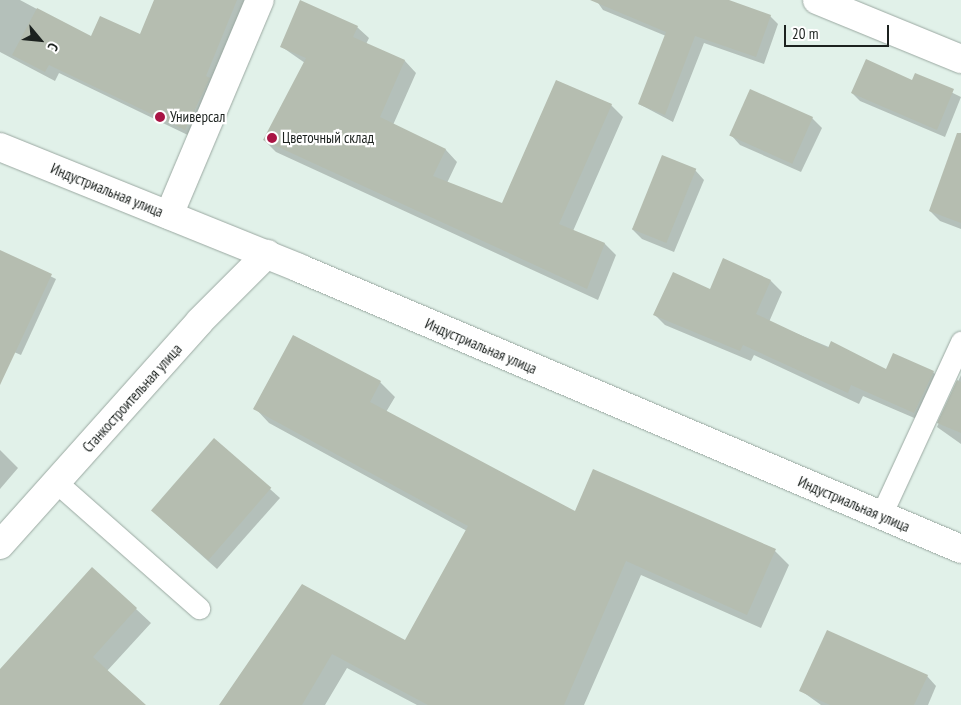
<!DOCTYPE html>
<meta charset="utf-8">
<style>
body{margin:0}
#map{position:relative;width:961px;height:705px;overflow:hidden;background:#e1f1e9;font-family:"PT Sans Narrow",sans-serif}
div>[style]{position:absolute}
.shadow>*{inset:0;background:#0003}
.building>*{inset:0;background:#b5bdb0;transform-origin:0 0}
.roads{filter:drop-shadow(0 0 1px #9aa8a1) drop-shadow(0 0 1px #9aa8a1)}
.lane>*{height:21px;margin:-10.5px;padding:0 10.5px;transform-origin:10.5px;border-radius:10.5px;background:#fff}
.street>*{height:28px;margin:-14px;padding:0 14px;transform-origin:14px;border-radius:14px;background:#fff}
.secondary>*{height:28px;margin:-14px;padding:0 14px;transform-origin:14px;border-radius:14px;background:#fff}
.dots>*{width:14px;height:14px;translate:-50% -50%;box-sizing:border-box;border:2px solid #fff;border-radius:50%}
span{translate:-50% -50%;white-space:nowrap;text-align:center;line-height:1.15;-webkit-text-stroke:4.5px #fff;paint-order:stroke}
.poi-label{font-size:15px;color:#1c221f}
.left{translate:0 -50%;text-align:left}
.street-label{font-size:15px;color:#1c221f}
.north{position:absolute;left:15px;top:15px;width:50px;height:50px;-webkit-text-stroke:4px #fff;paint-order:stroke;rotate:118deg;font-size:14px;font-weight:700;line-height:20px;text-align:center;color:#1c221f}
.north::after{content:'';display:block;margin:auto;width:18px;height:22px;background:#1c221f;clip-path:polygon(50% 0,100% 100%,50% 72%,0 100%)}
.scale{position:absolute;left:784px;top:25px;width:105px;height:22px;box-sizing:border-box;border:2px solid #1c221f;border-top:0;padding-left:6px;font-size:15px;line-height:18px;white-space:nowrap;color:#1c221f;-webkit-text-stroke:4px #fff;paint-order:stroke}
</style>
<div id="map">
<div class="shadow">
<div style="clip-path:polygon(0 0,20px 0,91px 38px,141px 36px,155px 0,252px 0,194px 138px,59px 73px,55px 81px,0 52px)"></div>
<div style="clip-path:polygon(596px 0,726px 0,770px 16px,778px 24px,764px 64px,704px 43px,673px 122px,639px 104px,666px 36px,603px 10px)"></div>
<div style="clip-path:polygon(357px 27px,369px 38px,366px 44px,405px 61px,416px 73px,393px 125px,446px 150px,457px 162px,447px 183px,502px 205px,611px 105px,623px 117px,573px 231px,605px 244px,616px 255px,598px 300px,276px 152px,264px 140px,305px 63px,282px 47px)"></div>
<div style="clip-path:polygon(916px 75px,961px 97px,945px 137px,860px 101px,852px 93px,913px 82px)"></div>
<div style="clip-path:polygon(812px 118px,822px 128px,801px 172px,740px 145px,731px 135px)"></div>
<div style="clip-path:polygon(695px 170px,704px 180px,674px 252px,642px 239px,632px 229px)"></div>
<div style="clip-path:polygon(961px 174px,961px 229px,940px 221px,930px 211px)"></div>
<div style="clip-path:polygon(0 251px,56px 279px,21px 355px,0 346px)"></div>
<div style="clip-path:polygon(771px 281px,782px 292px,769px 322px,886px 371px,933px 372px,944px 383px,926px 423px,863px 396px,859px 404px,754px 355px,751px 361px,665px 325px,654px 314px,710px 290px)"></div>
<div style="clip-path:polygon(294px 336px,380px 382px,395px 397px,386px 412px,575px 512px,775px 551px,789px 565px,761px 628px,641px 575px,584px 705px,417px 705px,347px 668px,325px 705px,222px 705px,302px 586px,406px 642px,467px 531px,269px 423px,255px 408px)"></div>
<div style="clip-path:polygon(961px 375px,961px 444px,937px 427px)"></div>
<div style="clip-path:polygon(215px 440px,280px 498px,217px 569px,162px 520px)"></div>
<div style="clip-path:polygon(0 450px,18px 468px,0 489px)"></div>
<div style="clip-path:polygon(92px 568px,151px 623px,107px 671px,144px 705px,0 705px,0 671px)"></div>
<div style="clip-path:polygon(927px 676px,936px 686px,928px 705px,821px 705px,800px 690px)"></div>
</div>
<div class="building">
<div style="clip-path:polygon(154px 0,237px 0,206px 76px,210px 78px,185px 130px,49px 65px,45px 72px,12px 55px,37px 8px,91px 36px,100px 16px,140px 34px)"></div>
<div style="clip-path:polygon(300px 0,358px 26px,353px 37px,405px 60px,380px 117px,446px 149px,433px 176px,502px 203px,556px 80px,612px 104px,559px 224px,605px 243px,587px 289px,263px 140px,306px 58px,280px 47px)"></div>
<div style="clip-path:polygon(590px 0,729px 0,771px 15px,756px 57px,695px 36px,665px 115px,638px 104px,666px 32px)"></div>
<div style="clip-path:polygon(866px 59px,912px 80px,915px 73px,954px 89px,937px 130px,851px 93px)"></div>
<div style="left:750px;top:89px;width:69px;height:51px;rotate:24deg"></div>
<div style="clip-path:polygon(957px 133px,961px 133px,961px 223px,929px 211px)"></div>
<div style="left:662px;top:155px;width:37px;height:80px;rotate:22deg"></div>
<div style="clip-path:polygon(0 250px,52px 274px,0 385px)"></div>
<div style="clip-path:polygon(723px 258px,771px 280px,756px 314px,828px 348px,831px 341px,886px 369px,893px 353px,934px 371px,914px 413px,851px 385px,848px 393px,743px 345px,740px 351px,653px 315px,673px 272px,710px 289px)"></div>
<div style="clip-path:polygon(293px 335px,381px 381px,370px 402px,575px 511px,593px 469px,776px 549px,747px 615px,626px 561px,564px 705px,428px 705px,332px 654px,302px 705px,219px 705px,302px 584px,405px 640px,468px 526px,253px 409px)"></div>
<div style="clip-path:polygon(957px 380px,961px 382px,961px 433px,937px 423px)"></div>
<div style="left:214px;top:438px;width:76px;height:96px;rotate:41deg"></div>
<div style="clip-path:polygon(92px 567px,137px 608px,93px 657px,146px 705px,0 705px,0 669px)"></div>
<div style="clip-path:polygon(827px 630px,928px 675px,914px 705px,830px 705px,799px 691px)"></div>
</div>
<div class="roads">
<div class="lane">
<div style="left:56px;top:482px;width:191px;rotate:41.4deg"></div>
<div style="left:881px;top:515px;width:191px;rotate:-65.2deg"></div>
</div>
<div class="street">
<div style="left:817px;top:0;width:156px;rotate:22.3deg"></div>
<div style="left:169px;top:215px;width:233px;rotate:-67.1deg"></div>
</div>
<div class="secondary">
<div style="left:0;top:147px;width:323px;rotate:22deg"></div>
<div style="left:299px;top:268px;width:719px;rotate:23deg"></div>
<div style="left:0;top:545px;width:300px;rotate:-48.2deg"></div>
<div style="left:200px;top:321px;width:95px;rotate:-45deg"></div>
</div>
</div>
<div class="dots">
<div style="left:160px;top:117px;background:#a91444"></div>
<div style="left:272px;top:138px;background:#a91444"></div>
</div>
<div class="poi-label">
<span class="left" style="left:170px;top:117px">Универсал</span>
<span class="left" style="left:282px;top:138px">Цветочный склад</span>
</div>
<div class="street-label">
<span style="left:107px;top:190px;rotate:22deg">Индустриальная улица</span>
<span style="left:481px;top:346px;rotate:23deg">Индустриальная улица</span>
<span style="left:132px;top:398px;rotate:-48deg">Станкостроительная улица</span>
<span style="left:854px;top:504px;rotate:23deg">Индустриальная улица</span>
</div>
<div class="north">С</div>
<div class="scale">20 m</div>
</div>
